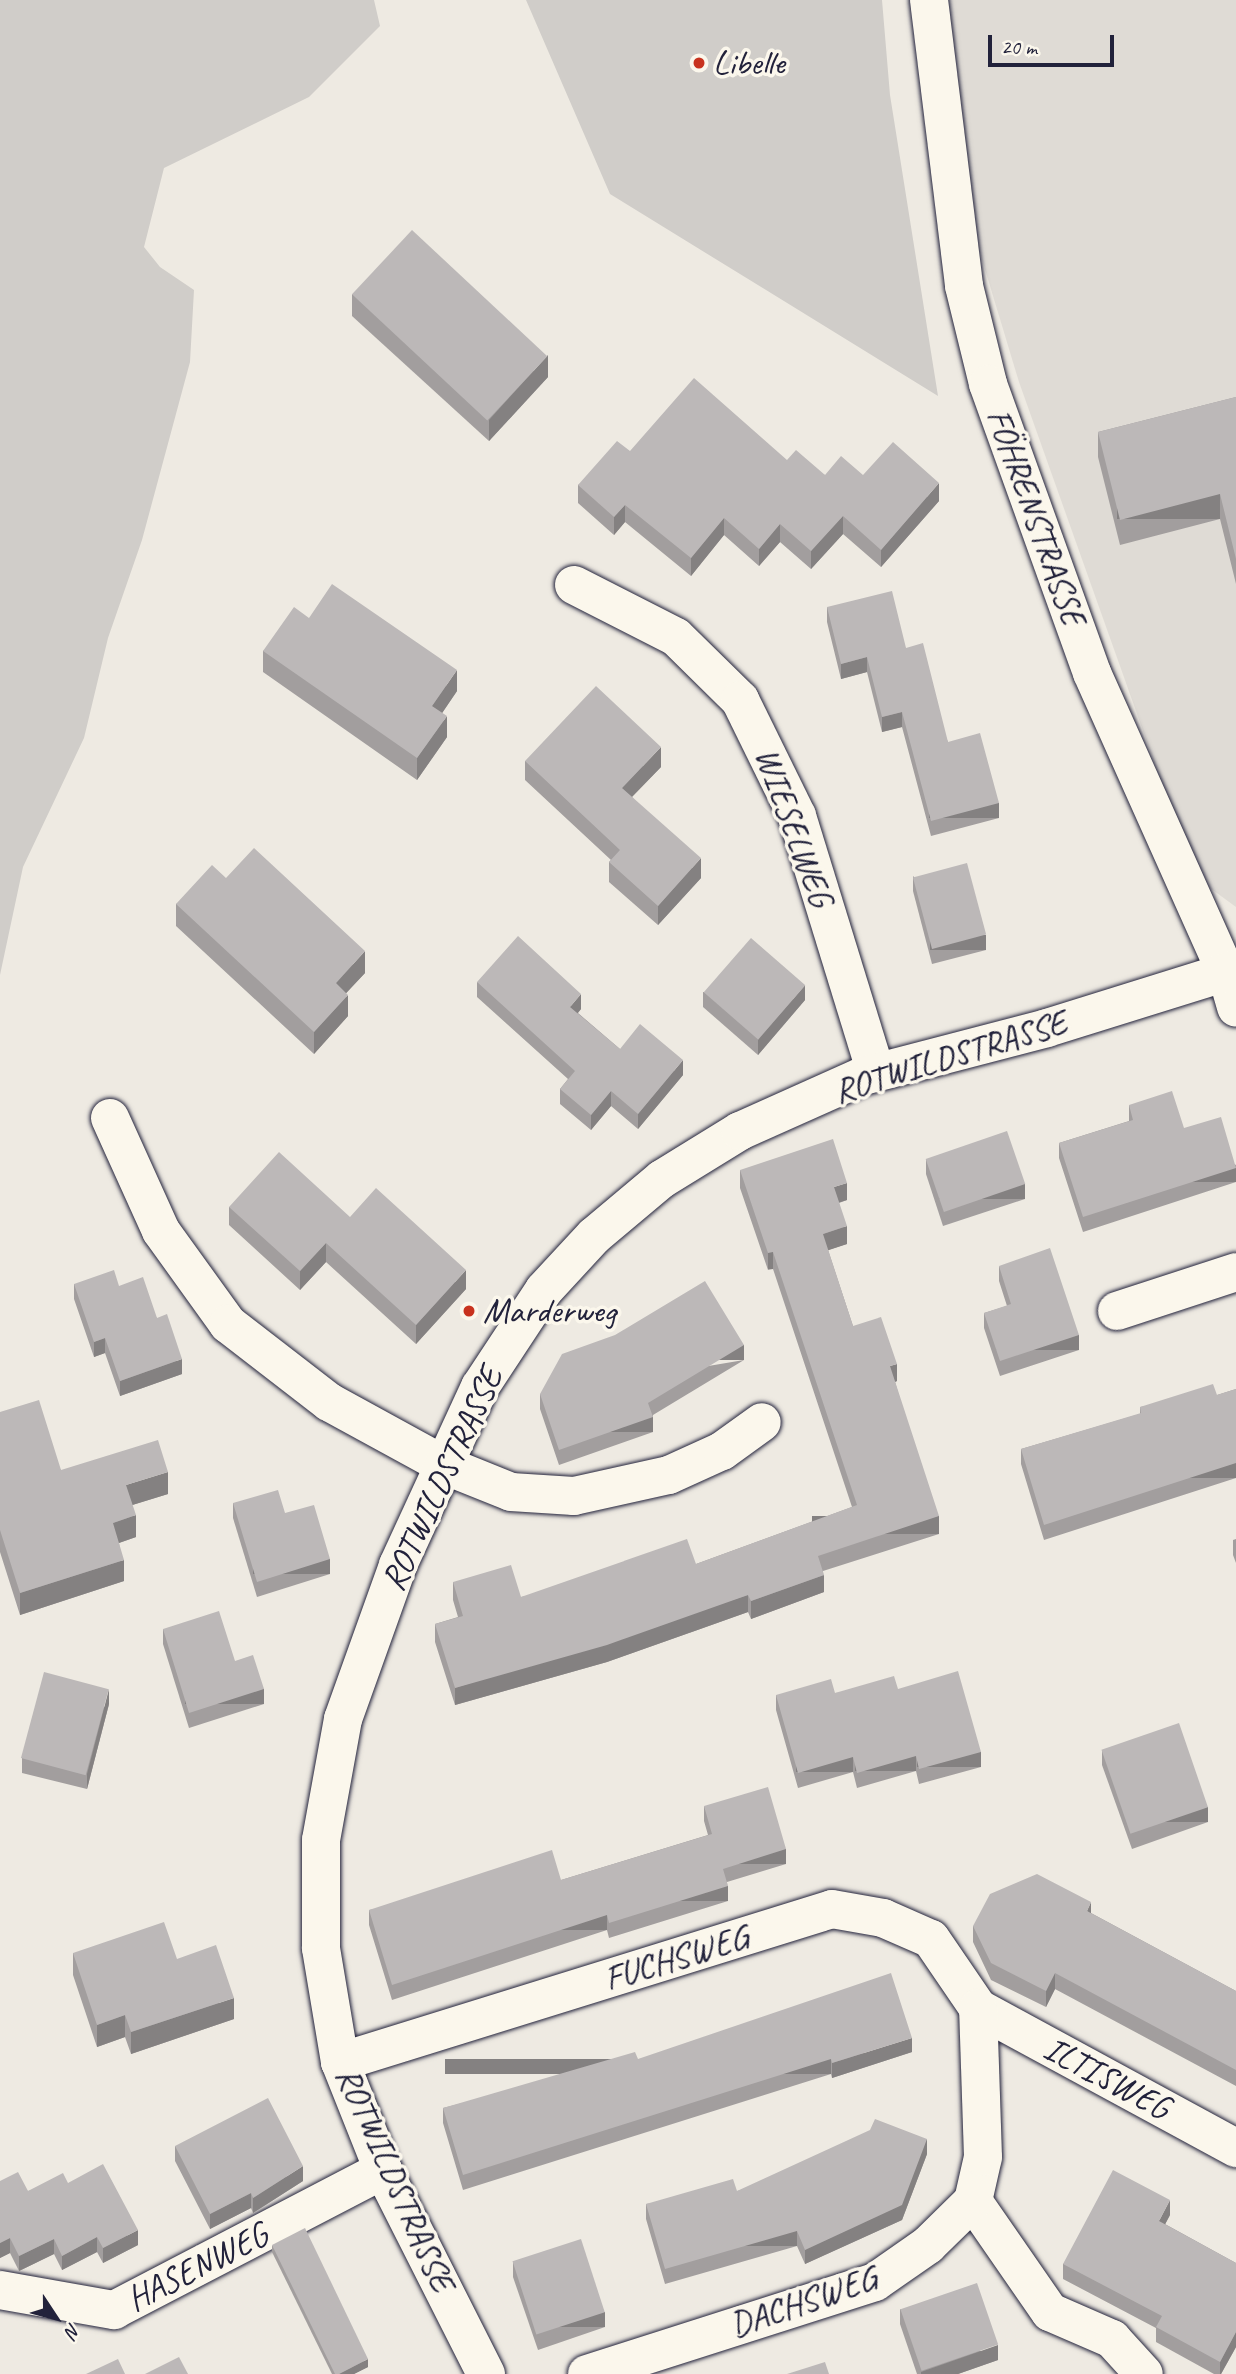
<!DOCTYPE html>
<meta charset="utf-8">
<style>
body{margin:0}
#map{position:relative;width:1236px;height:2374px;overflow:hidden;background:#eeeae2;font-family:Caveat,sans-serif}
div>[style]{position:absolute}
.built>*{inset:0;background:#dfdbd5}
.green>*{inset:0;background:#d0cdc9}
.roads{filter:drop-shadow(0 0 2px #22223b) drop-shadow(0 0 2px #22223b)}
.minor>*{height:38px;margin:-19px;padding:0 19px;transform-origin:19px;border-radius:19px;background:#fbf7ec}
.wall>*{inset:0;background:#a29e9e}
.shaded-wall>*{inset:0;background:#848181;transform-origin:0 0}
.building>*{inset:0;background:#bcb8b8;transform-origin:0 0}
.dots>*{width:19px;height:19px;translate:-50% -50%;box-sizing:border-box;border:4px solid #fbf7ec;border-radius:50%}
span{translate:-50% -50%;white-space:nowrap;text-align:center;line-height:1.15;-webkit-text-stroke:7px #fbf7ec;paint-order:stroke}
.poi-label{font-size:35px;color:#22223b}
.left{translate:0 -50%;text-align:left}
.street-label{font-size:35px;color:#22223b}
.north{position:absolute;left:21px;top:2283px;width:70px;height:70px;-webkit-text-stroke:5px #fbf7ec;paint-order:stroke;rotate:126deg;font-size:19px;font-weight:700;line-height:28px;text-align:center;color:#22223b}
.north::after{content:'';display:block;margin:auto;width:24px;height:32px;background:#22223b;clip-path:polygon(50% 0,100% 100%,50% 72%,0 100%)}
.scale{position:absolute;left:988px;top:35px;width:126px;height:32px;box-sizing:border-box;border:4px solid #22223b;border-top:0;padding-left:9px;font-size:21px;line-height:24px;white-space:nowrap;color:#22223b;-webkit-text-stroke:5px #fbf7ec;paint-order:stroke}
</style>
<div id="map">
<div class="built">
<div style="clip-path:polygon(914px 0,1236px 0,1236px 907px,1195px 877px,1019px 382px,924px 67px)"></div>
</div>
<div class="green">
<div style="clip-path:polygon(0 0,374px 0,380px 26px,309px 97px,164px 168px,144px 247px,160px 267px,194px 290px,190px 362px,142px 540px,108px 638px,84px 738px,23px 867px,0 975px)"></div>
<div style="clip-path:polygon(526px 0,882px 0,890px 95px,938px 396px,610px 194px)"></div>
</div>
<div class="roads">
<div class="minor">
<div style="left:929px;top:0;width:288px;rotate:83deg"></div>
<div style="left:964px;top:286px;width:101px;rotate:76.2deg"></div>
<div style="left:988px;top:384px;width:307px;rotate:70.2deg"></div>
<div style="left:1092px;top:673px;width:328px;rotate:65.9deg"></div>
<div style="left:1226px;top:972px;width:37px;rotate:74deg"></div>
<div style="left:574px;top:585px;width:114px;rotate:27deg"></div>
<div style="left:676px;top:637px;width:90px;rotate:44.5deg"></div>
<div style="left:740px;top:700px;width:129px;rotate:63.8deg"></div>
<div style="left:797px;top:816px;width:268px;rotate:72.9deg"></div>
<div style="left:110px;top:1118px;width:124px;rotate:65.7deg"></div>
<div style="left:161px;top:1231px;width:115px;rotate:54.2deg"></div>
<div style="left:228px;top:1324px;width:128px;rotate:37.7deg"></div>
<div style="left:329px;top:1402px;width:131px;rotate:28.7deg"></div>
<div style="left:444px;top:1465px;width:72px;rotate:21.9deg"></div>
<div style="left:511px;top:1492px;width:63px;rotate:3.6deg"></div>
<div style="left:574px;top:1496px;width:97px;rotate:-12.5deg"></div>
<div style="left:669px;top:1475px;width:58px;rotate:-24.4deg"></div>
<div style="left:722px;top:1451px;width:49px;rotate:-35.9deg"></div>
<div style="left:1117px;top:1311px;width:125px;rotate:-18.1deg"></div>
<div style="left:340px;top:2062px;width:515px;rotate:-17.27deg"></div>
<div style="left:832px;top:1909px;width:52px;rotate:10deg"></div>
<div style="left:883px;top:1918px;width:52px;rotate:23.6deg"></div>
<div style="left:931px;top:1939px;width:83px;rotate:55.7deg"></div>
<div style="left:978px;top:2008px;width:294px;rotate:28.5deg"></div>
<div style="left:973px;top:2201px;width:135px;rotate:55.3deg"></div>
<div style="left:1050px;top:2312px;width:68px;rotate:23.5deg"></div>
<div style="left:1112px;top:2339px;width:47px;rotate:47.6deg"></div>
<div style="left:0;top:2290px;width:116px;rotate:10deg"></div>
<div style="left:114px;top:2310px;width:303px;rotate:-27.5deg"></div>
<div style="left:486px;top:2374px;width:229px;rotate:-116.8deg"></div>
<div style="left:383px;top:2170px;width:116px;rotate:-111.7deg"></div>
<div style="left:340px;top:2062px;width:116px;rotate:-99.5deg"></div>
<div style="left:321px;top:1948px;width:108px;rotate:-90deg"></div>
<div style="left:321px;top:1840px;width:123px;rotate:-79.7deg"></div>
<div style="left:343px;top:1719px;width:164px;rotate:-70.3deg"></div>
<div style="left:398px;top:1565px;width:196px;rotate:-65.3deg"></div>
<div style="left:480px;top:1387px;width:116px;rotate:-56.6deg"></div>
<div style="left:544px;top:1290px;width:74px;rotate:-47.2deg"></div>
<div style="left:594px;top:1236px;width:89px;rotate:-40deg"></div>
<div style="left:662px;top:1179px;width:92px;rotate:-31.6deg"></div>
<div style="left:740px;top:1131px;width:135px;rotate:-24.1deg"></div>
<div style="left:863px;top:1076px;width:190px;rotate:-14.6deg"></div>
<div style="left:1047px;top:1028px;width:198px;rotate:-17.3deg"></div>
<div style="left:587px;top:2374px;width:302px;rotate:-17.7deg"></div>
<div style="left:875px;top:2282px;width:65px;rotate:-34.9deg"></div>
<div style="left:928px;top:2245px;width:63px;rotate:-44.4deg"></div>
<div style="left:973px;top:2201px;width:45px;rotate:-77.2deg"></div>
<div style="left:983px;top:2157px;width:149px;rotate:-91.9deg"></div>
</div>
</div>
<div class="wall">
<div style="clip-path:polygon(352px 294px,548px 377px,489px 441px,352px 316px)"></div>
<div style="clip-path:polygon(1236px 397px,1236px 584px,1220px 519px,1120px 545px,1098px 457px,1098px 432px)"></div>
<div style="clip-path:polygon(630px 451px,787px 460px,825px 475px,863px 475px,939px 501px,881px 567px,843px 534px,811px 569px,780px 542px,759px 566px,724px 535px,691px 576px,625px 522px,614px 535px,578px 503px,578px 485px)"></div>
<div style="clip-path:polygon(827px 607px,906px 648px,948px 742px,999px 818px,931px 836px,902px 727px,882px 732px,867px 672px,841px 679px,827px 622px)"></div>
<div style="clip-path:polygon(309px 618px,457px 691px,442px 713px,447px 737px,417px 780px,263px 672px,263px 651px)"></div>
<div style="clip-path:polygon(525px 761px,661px 767px,632px 797px,701px 878px,658px 925px,609px 882px,609px 862px,611px 860px,525px 780px)"></div>
<div style="clip-path:polygon(913px 876px,986px 950px,932px 964px,913px 891px)"></div>
<div style="clip-path:polygon(226px 878px,365px 973px,346px 993px,348px 1016px,314px 1054px,176px 926px,176px 904px)"></div>
<div style="clip-path:polygon(477px 982px,581px 1009px,578px 1013px,620px 1049px,683px 1075px,638px 1129px,611px 1106px,591px 1130px,560px 1104px,560px 1089px,568px 1079px,477px 997px)"></div>
<div style="clip-path:polygon(703px 992px,805px 1000px,758px 1055px,703px 1007px)"></div>
<div style="clip-path:polygon(1129px 1105px,1236px 1165px,1236px 1182px,1083px 1232px,1059px 1158px,1059px 1143px,1129px 1121px)"></div>
<div style="clip-path:polygon(926px 1159px,1025px 1199px,943px 1226px,926px 1174px)"></div>
<div style="clip-path:polygon(740px 1170px,847px 1200px,839px 1203px,847px 1244px,828px 1250px,853px 1326px,897px 1381px,895px 1382px,939px 1534px,823px 1571px,824px 1592px,751px 1619px,748px 1612px,607px 1662px,455px 1705px,435px 1642px,435px 1624px,458px 1617px,453px 1600px,453px 1582px,521px 1597px,696px 1564px,852px 1507px,773px 1269px,768px 1270px,740px 1188px)"></div>
<div style="clip-path:polygon(229px 1207px,350px 1217px,466px 1289px,416px 1344px,326px 1262px,300px 1290px,229px 1225px)"></div>
<div style="clip-path:polygon(999px 1266px,1079px 1350px,1000px 1376px,984px 1328px,984px 1313px,1007px 1306px,999px 1281px)"></div>
<div style="clip-path:polygon(74px 1284px,119px 1286px,157px 1318px,182px 1374px,120px 1396px,105px 1353px,94px 1357px,74px 1299px)"></div>
<div style="clip-path:polygon(744px 1360px,653px 1415px,653px 1432px,559px 1465px,540px 1409px,540px 1394px)"></div>
<div style="clip-path:polygon(1236px 1389px,1236px 1478px,1044px 1540px,1021px 1464px,1021px 1449px,1140px 1414px,1140px 1407px,1217px 1395px)"></div>
<div style="clip-path:polygon(0 1412px,61px 1470px,168px 1494px,132px 1505px,136px 1537px,119px 1543px,124px 1581px,20px 1615px,0 1552px)"></div>
<div style="clip-path:polygon(233px 1503px,285px 1513px,330px 1574px,257px 1597px,233px 1518px)"></div>
<div style="clip-path:polygon(1236px 1539px,1236px 1563px,1233px 1555px,1233px 1540px)"></div>
<div style="clip-path:polygon(163px 1629px,235px 1661px,264px 1704px,189px 1728px,163px 1644px)"></div>
<div style="clip-path:polygon(898px 1689px,981px 1767px,919px 1784px,916px 1771px,857px 1788px,853px 1772px,798px 1788px,776px 1710px,776px 1695px,835px 1693px)"></div>
<div style="clip-path:polygon(109px 1704px,87px 1789px,22px 1773px,22px 1758px)"></div>
<div style="clip-path:polygon(1102px 1750px,1208px 1822px,1132px 1849px,1102px 1765px)"></div>
<div style="clip-path:polygon(704px 1806px,786px 1864px,727px 1882px,728px 1901px,609px 1938px,607px 1930px,392px 2000px,369px 1925px,369px 1910px,561px 1880px,708px 1835px,704px 1821px)"></div>
<div style="clip-path:polygon(1091px 1913px,1236px 1991px,1236px 2086px,1055px 1989px,1046px 2007px,991px 1980px,973px 1942px,973px 1926px)"></div>
<div style="clip-path:polygon(73px 1953px,177px 1959px,234px 2019px,131px 2054px,125px 2037px,97px 2047px,73px 1975px)"></div>
<div style="clip-path:polygon(912px 2052px,832px 2078px,831px 2074px,463px 2190px,443px 2123px,443px 2108px,638px 2059px)"></div>
<div style="clip-path:polygon(175px 2146px,303px 2181px,253px 2213px,251px 2208px,210px 2229px,175px 2161px)"></div>
<div style="clip-path:polygon(927px 2154px,902px 2220px,805px 2264px,797px 2246px,665px 2284px,646px 2219px,646px 2204px,737px 2191px)"></div>
<div style="clip-path:polygon(0 2181px,28px 2191px,68px 2183px,138px 2245px,103px 2263px,97px 2252px,62px 2270px,54px 2254px,19px 2271px,10px 2253px,0 2258px)"></div>
<div style="clip-path:polygon(1170px 2215px,1165px 2224px,1236px 2263px,1236px 2347px,1221px 2374px,1214px 2374px,1156px 2342px,1156px 2328px,1063px 2279px,1063px 2264px)"></div>
<div style="clip-path:polygon(272px 2245px,368px 2367px,354px 2374px,332px 2374px,272px 2252px)"></div>
<div style="clip-path:polygon(513px 2262px,605px 2327px,538px 2350px,513px 2277px)"></div>
<div style="clip-path:polygon(900px 2309px,998px 2360px,958px 2374px,917px 2374px,900px 2324px)"></div>
</div>
<div class="shaded-wall">
<div style="clip-path:polygon(548px 355px,548px 377px,489px 441px,489px 420px)"></div>
<div style="clip-path:polygon(939px 483px,939px 501px,881px 567px,881px 550px)"></div>
<div style="left:1220px;top:494px;width:25px;height:103px;rotate:90deg"></div>
<div style="clip-path:polygon(625px 505px,625px 522px,614px 535px,614px 517px)"></div>
<div style="clip-path:polygon(843px 516px,843px 534px,811px 569px,811px 551px)"></div>
<div style="clip-path:polygon(724px 518px,724px 535px,691px 576px,691px 558px)"></div>
<div style="clip-path:polygon(780px 524px,780px 542px,759px 566px,759px 549px)"></div>
<div style="clip-path:polygon(867px 657px,867px 672px,841px 679px,841px 664px)"></div>
<div style="clip-path:polygon(457px 670px,457px 691px,432px 728px,432px 706px)"></div>
<div style="clip-path:polygon(902px 712px,902px 727px,882px 732px,882px 717px)"></div>
<div style="clip-path:polygon(447px 716px,447px 737px,417px 780px,417px 758px)"></div>
<div style="clip-path:polygon(661px 747px,661px 767px,622px 807px,622px 788px)"></div>
<div style="left:999px;top:803px;width:15px;height:70px;rotate:90deg"></div>
<div style="clip-path:polygon(701px 858px,701px 878px,658px 925px,658px 906px)"></div>
<div style="left:986px;top:935px;width:15px;height:56px;rotate:90deg"></div>
<div style="clip-path:polygon(365px 951px,365px 973px,336px 1004px,336px 983px)"></div>
<div style="clip-path:polygon(805px 985px,805px 1000px,758px 1055px,758px 1040px)"></div>
<div style="clip-path:polygon(581px 994px,581px 1009px,570px 1022px,570px 1007px)"></div>
<div style="clip-path:polygon(348px 995px,348px 1016px,314px 1054px,314px 1032px)"></div>
<div style="clip-path:polygon(683px 1060px,683px 1075px,638px 1129px,638px 1114px)"></div>
<div style="clip-path:polygon(611px 1091px,611px 1106px,591px 1130px,591px 1115px)"></div>
<div style="left:1236px;top:1168px;width:14px;height:161px;rotate:90deg"></div>
<div style="clip-path:polygon(847px 1183px,847px 1200px,834px 1204px,834px 1187px)"></div>
<div style="left:1025px;top:1184px;width:15px;height:86px;rotate:90deg"></div>
<div style="clip-path:polygon(847px 1226px,847px 1244px,823px 1252px,823px 1234px)"></div>
<div style="clip-path:polygon(326px 1243px,326px 1262px,300px 1290px,300px 1271px)"></div>
<div style="left:773px;top:1252px;width:17px;height:5px;rotate:90deg"></div>
<div style="clip-path:polygon(466px 1270px,466px 1289px,416px 1344px,416px 1325px)"></div>
<div style="left:1079px;top:1335px;width:15px;height:83px;rotate:90deg"></div>
<div style="clip-path:polygon(105px 1338px,105px 1353px,94px 1357px,94px 1342px)"></div>
<div style="left:744px;top:1345px;width:15px;height:112px;rotate:90deg"></div>
<div style="clip-path:polygon(182px 1359px,182px 1374px,120px 1396px,120px 1381px)"></div>
<div style="clip-path:polygon(897px 1364px,897px 1381px,890px 1384px,890px 1366px)"></div>
<div style="left:653px;top:1417px;width:15px;height:100px;rotate:90deg"></div>
<div style="left:1236px;top:1463px;width:15px;height:202px;rotate:90deg"></div>
<div style="clip-path:polygon(168px 1472px,168px 1494px,126px 1507px,126px 1485px)"></div>
<div style="clip-path:polygon(136px 1515px,136px 1537px,113px 1545px,113px 1523px)"></div>
<div style="left:939px;top:1516px;width:18px;height:127px;rotate:90deg"></div>
<div style="left:330px;top:1559px;width:15px;height:77px;rotate:90deg"></div>
<div style="clip-path:polygon(124px 1560px,124px 1581px,20px 1615px,20px 1593px)"></div>
<div style="clip-path:polygon(824px 1575px,824px 1592px,751px 1619px,751px 1601px)"></div>
<div style="clip-path:polygon(748px 1595px,748px 1612px,607px 1662px,455px 1705px,455px 1688px)"></div>
<div style="clip-path:polygon(109px 1689px,109px 1704px,87px 1789px,87px 1774px)"></div>
<div style="left:264px;top:1689px;width:15px;height:79px;rotate:90deg"></div>
<div style="left:981px;top:1752px;width:15px;height:64px;rotate:90deg"></div>
<div style="left:916px;top:1756px;width:15px;height:61px;rotate:90deg"></div>
<div style="left:853px;top:1757px;width:15px;height:57px;rotate:90deg"></div>
<div style="left:1208px;top:1807px;width:15px;height:81px;rotate:90deg"></div>
<div style="left:786px;top:1849px;width:15px;height:66px;rotate:90deg"></div>
<div style="left:728px;top:1886px;width:15px;height:125px;rotate:90deg"></div>
<div style="clip-path:polygon(1091px 1902px,1091px 1919px,1087px 1911px)"></div>
<div style="left:607px;top:1915px;width:15px;height:226px;rotate:90deg"></div>
<div style="clip-path:polygon(1055px 1973px,1055px 1989px,1046px 2007px,1046px 1991px)"></div>
<div style="clip-path:polygon(234px 1998px,234px 2019px,131px 2054px,131px 2032px)"></div>
<div style="clip-path:polygon(125px 2015px,125px 2037px,97px 2047px,97px 2025px)"></div>
<div style="clip-path:polygon(912px 2038px,912px 2052px,832px 2078px,832px 2063px)"></div>
<div style="left:831px;top:2059px;width:15px;height:386px;rotate:90deg"></div>
<div style="clip-path:polygon(927px 2139px,927px 2154px,902px 2220px,805px 2264px,805px 2250px)"></div>
<div style="clip-path:polygon(303px 2166px,303px 2181px,253px 2213px,253px 2198px)"></div>
<div style="clip-path:polygon(251px 2193px,251px 2208px,210px 2229px,210px 2214px)"></div>
<div style="clip-path:polygon(1170px 2200px,1170px 2215px,1159px 2236px,1159px 2221px)"></div>
<div style="clip-path:polygon(138px 2230px,138px 2245px,103px 2263px,103px 2248px)"></div>
<div style="left:797px;top:2231px;width:15px;height:137px;rotate:90deg"></div>
<div style="clip-path:polygon(97px 2237px,97px 2252px,62px 2270px,62px 2256px)"></div>
<div style="clip-path:polygon(10px 2238px,10px 2253px,0 2258px,0 2243px)"></div>
<div style="clip-path:polygon(54px 2239px,54px 2254px,19px 2271px,19px 2256px)"></div>
<div style="left:605px;top:2312px;width:15px;height:71px;rotate:90deg"></div>
<div style="clip-path:polygon(1236px 2332px,1236px 2347px,1221px 2374px,1220px 2374px,1220px 2362px)"></div>
<div style="clip-path:polygon(998px 2345px,998px 2360px,958px 2374px,921px 2374px,921px 2372px)"></div>
<div style="clip-path:polygon(368px 2359px,368px 2367px,354px 2374px,339px 2374px)"></div>
</div>
<div class="building">
<div style="left:412px;top:230px;width:185px;height:88px;rotate:43deg"></div>
<div style="clip-path:polygon(694px 378px,787px 460px,796px 450px,825px 475px,841px 456px,863px 475px,893px 442px,939px 483px,881px 550px,843px 516px,811px 551px,780px 524px,759px 549px,724px 518px,691px 558px,625px 505px,614px 517px,578px 485px,617px 441px,630px 451px)"></div>
<div style="clip-path:polygon(1236px 397px,1236px 559px,1220px 494px,1120px 520px,1098px 432px)"></div>
<div style="clip-path:polygon(332px 584px,457px 670px,432px 706px,447px 716px,417px 758px,263px 651px,294px 607px,309px 618px)"></div>
<div style="clip-path:polygon(892px 591px,906px 648px,923px 643px,948px 742px,980px 733px,999px 803px,931px 821px,902px 712px,882px 717px,867px 657px,841px 664px,827px 607px)"></div>
<div style="clip-path:polygon(596px 686px,661px 747px,622px 788px,701px 858px,658px 906px,609px 862px,620px 850px,525px 761px)"></div>
<div style="clip-path:polygon(254px 848px,365px 951px,336px 983px,348px 995px,314px 1032px,176px 904px,212px 865px,226px 878px)"></div>
<div style="left:967px;top:863px;width:74px;height:56px;rotate:75deg"></div>
<div style="clip-path:polygon(518px 936px,581px 994px,570px 1007px,620px 1049px,640px 1024px,683px 1060px,638px 1114px,611px 1091px,591px 1115px,560px 1089px,575px 1071px,477px 982px)"></div>
<div style="left:751px;top:938px;width:72px;height:72px;rotate:41deg"></div>
<div style="clip-path:polygon(1172px 1091px,1184px 1128px,1221px 1117px,1236px 1168px,1083px 1217px,1059px 1143px,1133px 1120px,1129px 1105px)"></div>
<div style="left:1007px;top:1131px;width:56px;height:86px;rotate:71deg"></div>
<div style="clip-path:polygon(833px 1139px,847px 1183px,834px 1187px,847px 1226px,823px 1234px,853px 1326px,881px 1317px,897px 1364px,890px 1366px,939px 1516px,818px 1556px,824px 1575px,751px 1601px,748px 1595px,607px 1645px,455px 1688px,435px 1624px,463px 1616px,453px 1582px,511px 1565px,521px 1597px,687px 1539px,696px 1564px,857px 1505px,773px 1252px,768px 1253px,740px 1170px)"></div>
<div style="clip-path:polygon(279px 1152px,350px 1217px,376px 1188px,466px 1270px,416px 1325px,326px 1243px,300px 1271px,229px 1207px)"></div>
<div style="clip-path:polygon(1050px 1248px,1079px 1335px,1000px 1361px,984px 1313px,1011px 1304px,999px 1266px)"></div>
<div style="clip-path:polygon(114px 1270px,119px 1286px,143px 1277px,157px 1318px,167px 1314px,182px 1359px,120px 1381px,105px 1338px,94px 1342px,74px 1284px)"></div>
<div style="clip-path:polygon(705px 1281px,744px 1345px,648px 1403px,653px 1417px,559px 1450px,540px 1394px,562px 1354px,615px 1335px)"></div>
<div style="clip-path:polygon(1213px 1384px,1217px 1395px,1236px 1389px,1236px 1463px,1044px 1525px,1021px 1449px,1141px 1413px,1140px 1407px)"></div>
<div style="clip-path:polygon(39px 1400px,61px 1470px,158px 1440px,168px 1472px,126px 1485px,136px 1515px,113px 1523px,124px 1560px,20px 1593px,0 1530px,0 1412px)"></div>
<div style="clip-path:polygon(278px 1490px,285px 1513px,314px 1505px,330px 1559px,257px 1582px,233px 1503px)"></div>
<div style="clip-path:polygon(219px 1611px,235px 1661px,253px 1655px,264px 1689px,189px 1713px,163px 1629px)"></div>
<div style="clip-path:polygon(958px 1671px,981px 1752px,919px 1769px,916px 1756px,857px 1773px,853px 1757px,798px 1773px,776px 1695px,831px 1679px,835px 1693px,894px 1676px,898px 1689px)"></div>
<div style="left:44px;top:1672px;width:67px;height:89px;rotate:15deg"></div>
<div style="left:1179px;top:1723px;width:89px;height:82px;rotate:71deg"></div>
<div style="clip-path:polygon(768px 1787px,786px 1849px,723px 1869px,728px 1886px,609px 1923px,607px 1915px,392px 1985px,369px 1910px,552px 1850px,561px 1880px,712px 1834px,704px 1806px)"></div>
<div style="clip-path:polygon(1037px 1874px,1091px 1902px,1087px 1911px,1236px 1991px,1236px 2070px,1055px 1973px,1046px 1991px,991px 1963px,973px 1926px,990px 1894px)"></div>
<div style="clip-path:polygon(164px 1922px,177px 1959px,216px 1945px,234px 1998px,131px 2032px,125px 2015px,97px 2025px,73px 1953px)"></div>
<div style="clip-path:polygon(891px 1973px,912px 2038px,832px 2063px,831px 2059px,463px 2175px,443px 2108px,635px 2052px,638px 2059px)"></div>
<div style="clip-path:polygon(268px 2098px,303px 2166px,253px 2198px,251px 2193px,210px 2214px,175px 2146px)"></div>
<div style="clip-path:polygon(875px 2119px,927px 2139px,902px 2205px,805px 2250px,797px 2231px,665px 2269px,646px 2204px,733px 2179px,737px 2191px,870px 2130px)"></div>
<div style="clip-path:polygon(103px 2164px,138px 2230px,103px 2248px,97px 2237px,62px 2256px,54px 2239px,19px 2256px,10px 2238px,0 2243px,0 2181px,18px 2172px,28px 2191px,63px 2173px,68px 2183px)"></div>
<div style="clip-path:polygon(1113px 2170px,1170px 2200px,1159px 2221px,1236px 2263px,1236px 2332px,1220px 2362px,1156px 2327px,1162px 2316px,1063px 2264px)"></div>
<div style="clip-path:polygon(305px 2228px,368px 2359px,339px 2374px,335px 2374px,272px 2245px)"></div>
<div style="left:581px;top:2239px;width:77px;height:72px;rotate:72deg"></div>
<div style="left:977px;top:2283px;width:65px;height:81px;rotate:71deg"></div>
<div style="clip-path:polygon(179px 2357px,188px 2374px,145px 2374px)"></div>
<div style="clip-path:polygon(118px 2359px,125px 2374px,86px 2374px)"></div>
<div style="clip-path:polygon(825px 2362px,829px 2374px,787px 2374px)"></div>
</div>
<div class="dots">
<div style="left:699px;top:63px;background:#c8321e"></div>
<div style="left:469px;top:1311px;background:#c8321e"></div>
</div>
<div class="poi-label">
<span class="left" style="left:713px;top:63px">Libelle</span>
<span class="left" style="left:483px;top:1311px">Marderweg</span>
</div>
<div class="street-label">
<span style="left:1036px;top:517px;rotate:70deg">FÖHRENSTRASSE</span>
<span style="left:794px;top:827px;rotate:70deg">WIESELWEG</span>
<span style="left:950px;top:1057px;rotate:-17deg">ROTWILDSTRASSE</span>
<span style="left:442px;top:1479px;rotate:-65deg">ROTWILDSTRASSE</span>
<span style="left:676px;top:1958px;rotate:-17deg">FUCHSWEG</span>
<span style="left:1107px;top:2078px;rotate:28deg">ILTISWEG</span>
<span style="left:395px;top:2179px;rotate:66deg">ROTWILDSTRASSE</span>
<span style="left:197px;top:2267px;rotate:-27deg">HASENWEG</span>
<span style="left:803px;top:2302px;rotate:-19deg">DACHSWEG</span>
</div>
<div class="north">N</div>
<div class="scale">20 m</div>
</div>
